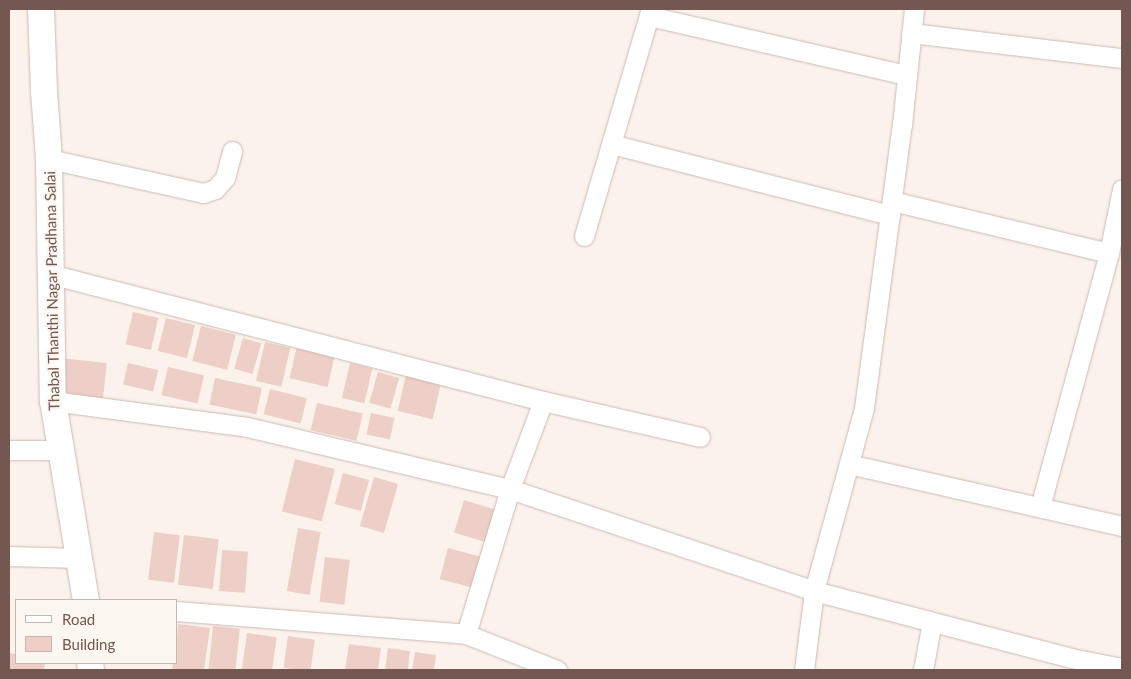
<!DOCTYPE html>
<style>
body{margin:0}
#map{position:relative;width:1131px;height:679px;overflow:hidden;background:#fbf2ec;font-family:Lato,sans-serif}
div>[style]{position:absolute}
.building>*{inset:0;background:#edcfc7;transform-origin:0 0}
.roads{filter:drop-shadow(0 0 1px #ccb9b3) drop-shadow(0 0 1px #ccb9b3)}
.minor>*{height:19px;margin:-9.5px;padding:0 9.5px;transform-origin:9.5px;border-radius:9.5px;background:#fff}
.secondary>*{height:26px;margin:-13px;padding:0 13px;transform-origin:13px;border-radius:13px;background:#fff}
span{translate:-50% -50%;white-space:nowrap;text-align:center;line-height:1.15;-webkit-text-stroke:4px #fdf7f2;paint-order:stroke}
.street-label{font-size:15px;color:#745751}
.frame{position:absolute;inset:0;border:10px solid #745751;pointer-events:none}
.legend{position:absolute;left:15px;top:599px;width:162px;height:65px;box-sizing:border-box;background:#fdf7f2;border:1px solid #c6b7b2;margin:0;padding:6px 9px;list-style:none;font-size:15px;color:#745751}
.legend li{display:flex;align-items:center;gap:10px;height:25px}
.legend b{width:25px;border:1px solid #c6b7b2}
</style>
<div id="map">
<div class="building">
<div style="left:133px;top:312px;width:26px;height:33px;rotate:13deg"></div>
<div style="left:166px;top:318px;width:30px;height:34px;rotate:14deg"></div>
<div style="left:201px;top:326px;width:36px;height:36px;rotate:14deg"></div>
<div style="left:243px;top:338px;width:19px;height:32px;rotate:16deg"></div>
<div style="left:265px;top:342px;width:26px;height:40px;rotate:13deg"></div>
<div style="left:297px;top:346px;width:39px;height:33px;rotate:13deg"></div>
<div style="left:60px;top:358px;width:47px;height:36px;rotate:6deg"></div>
<div style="left:128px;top:363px;width:31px;height:22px;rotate:13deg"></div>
<div style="left:350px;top:363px;width:23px;height:36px;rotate:13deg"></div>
<div style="left:168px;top:367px;width:37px;height:29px;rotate:13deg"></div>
<div style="left:378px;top:372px;width:22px;height:32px;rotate:16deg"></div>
<div style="left:406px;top:375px;width:36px;height:37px;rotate:13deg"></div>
<div style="left:215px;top:378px;width:48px;height:27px;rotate:12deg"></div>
<div style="left:270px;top:389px;width:38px;height:26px;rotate:14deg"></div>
<div style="left:317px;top:403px;width:47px;height:28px;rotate:13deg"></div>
<div style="left:371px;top:413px;width:24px;height:22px;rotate:12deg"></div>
<div style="left:295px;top:459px;width:41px;height:54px;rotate:14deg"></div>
<div style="left:343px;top:473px;width:27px;height:32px;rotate:15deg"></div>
<div style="left:374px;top:477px;width:25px;height:51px;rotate:16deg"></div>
<div style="left:464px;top:500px;width:34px;height:34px;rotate:17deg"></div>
<div style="left:298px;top:528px;width:23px;height:64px;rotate:10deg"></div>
<div style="left:154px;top:532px;width:26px;height:48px;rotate:7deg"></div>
<div style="left:184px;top:535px;width:35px;height:50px;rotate:7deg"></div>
<div style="left:448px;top:548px;width:34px;height:32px;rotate:15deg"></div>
<div style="left:222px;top:550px;width:26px;height:41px;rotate:4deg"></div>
<div style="left:325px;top:557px;width:25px;height:45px;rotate:7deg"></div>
<div style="clip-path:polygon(178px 624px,210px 628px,204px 670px,172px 670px,173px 663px,176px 663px)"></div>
<div style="left:213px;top:626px;width:27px;height:44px;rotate:6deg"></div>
<div style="left:247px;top:633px;width:30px;height:37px;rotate:8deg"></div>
<div style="left:288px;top:636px;width:27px;height:32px;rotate:8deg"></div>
<div style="clip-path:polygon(349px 644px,381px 648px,378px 670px,345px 670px)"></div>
<div style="clip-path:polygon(388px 648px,410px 651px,408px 670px,385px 670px)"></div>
<div style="clip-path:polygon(415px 652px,436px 655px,434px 670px,412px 670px)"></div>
<div style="clip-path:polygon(9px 653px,16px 654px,16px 663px,45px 663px,44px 670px,9px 670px)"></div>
</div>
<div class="roads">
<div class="minor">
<div style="left:649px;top:16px;width:265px;rotate:12.9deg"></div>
<div style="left:911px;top:33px;width:212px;rotate:6.8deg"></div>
<div style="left:611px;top:144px;width:288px;rotate:14.3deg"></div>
<div style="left:49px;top:159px;width:158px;rotate:12.4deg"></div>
<div style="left:203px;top:193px;width:13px;rotate:-18deg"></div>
<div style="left:215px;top:189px;width:15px;rotate:-48deg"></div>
<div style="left:225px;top:178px;width:28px;rotate:-75deg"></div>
<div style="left:892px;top:201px;width:223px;rotate:13.5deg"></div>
<div style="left:1109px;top:253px;width:263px;rotate:105.2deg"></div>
<div style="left:584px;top:236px;width:237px;rotate:-73.6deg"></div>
<div style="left:1109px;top:253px;width:65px;rotate:-78.5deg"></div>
<div style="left:50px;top:274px;width:509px;rotate:14.45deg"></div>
<div style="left:543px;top:401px;width:94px;rotate:110.6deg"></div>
<div style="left:510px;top:489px;width:152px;rotate:106.9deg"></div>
<div style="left:53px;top:401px;width:196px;rotate:7.6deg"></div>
<div style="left:247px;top:427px;width:270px;rotate:13.3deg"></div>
<div style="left:510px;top:489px;width:321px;rotate:18.5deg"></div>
<div style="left:814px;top:591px;width:190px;rotate:-74.7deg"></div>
<div style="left:864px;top:408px;width:286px;rotate:-82.4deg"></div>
<div style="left:902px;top:125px;width:117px;rotate:-84.1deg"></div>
<div style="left:543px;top:401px;width:161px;rotate:12.9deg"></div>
<div style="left:9px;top:450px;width:51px"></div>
<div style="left:849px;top:464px;width:280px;rotate:12.8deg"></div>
<div style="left:9px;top:556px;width:69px;rotate:1.7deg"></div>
<div style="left:176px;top:611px;width:291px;rotate:4.5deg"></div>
<div style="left:466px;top:634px;width:98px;rotate:21.6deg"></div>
<div style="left:804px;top:670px;width:80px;rotate:-82.8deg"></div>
<div style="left:814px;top:591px;width:266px;rotate:14.6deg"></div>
<div style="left:1071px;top:658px;width:52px;rotate:11.1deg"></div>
<div style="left:923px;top:670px;width:49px;rotate:-79.4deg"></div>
</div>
<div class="secondary">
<div style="left:41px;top:9px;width:83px;rotate:87.9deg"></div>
<div style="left:44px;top:92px;width:67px;rotate:85.7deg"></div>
<div style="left:49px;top:159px;width:242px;rotate:89.1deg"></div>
<div style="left:53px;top:401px;width:202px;rotate:80.6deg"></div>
<div style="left:90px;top:663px;width:7px;rotate:82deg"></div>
</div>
</div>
<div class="street-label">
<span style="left:52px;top:291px;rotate:-91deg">Thabal Thanthi Nagar Pradhana Salai</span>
</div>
<div class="frame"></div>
<ul class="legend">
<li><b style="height:6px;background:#fff"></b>Road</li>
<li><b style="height:14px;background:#edcfc7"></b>Building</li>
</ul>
</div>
